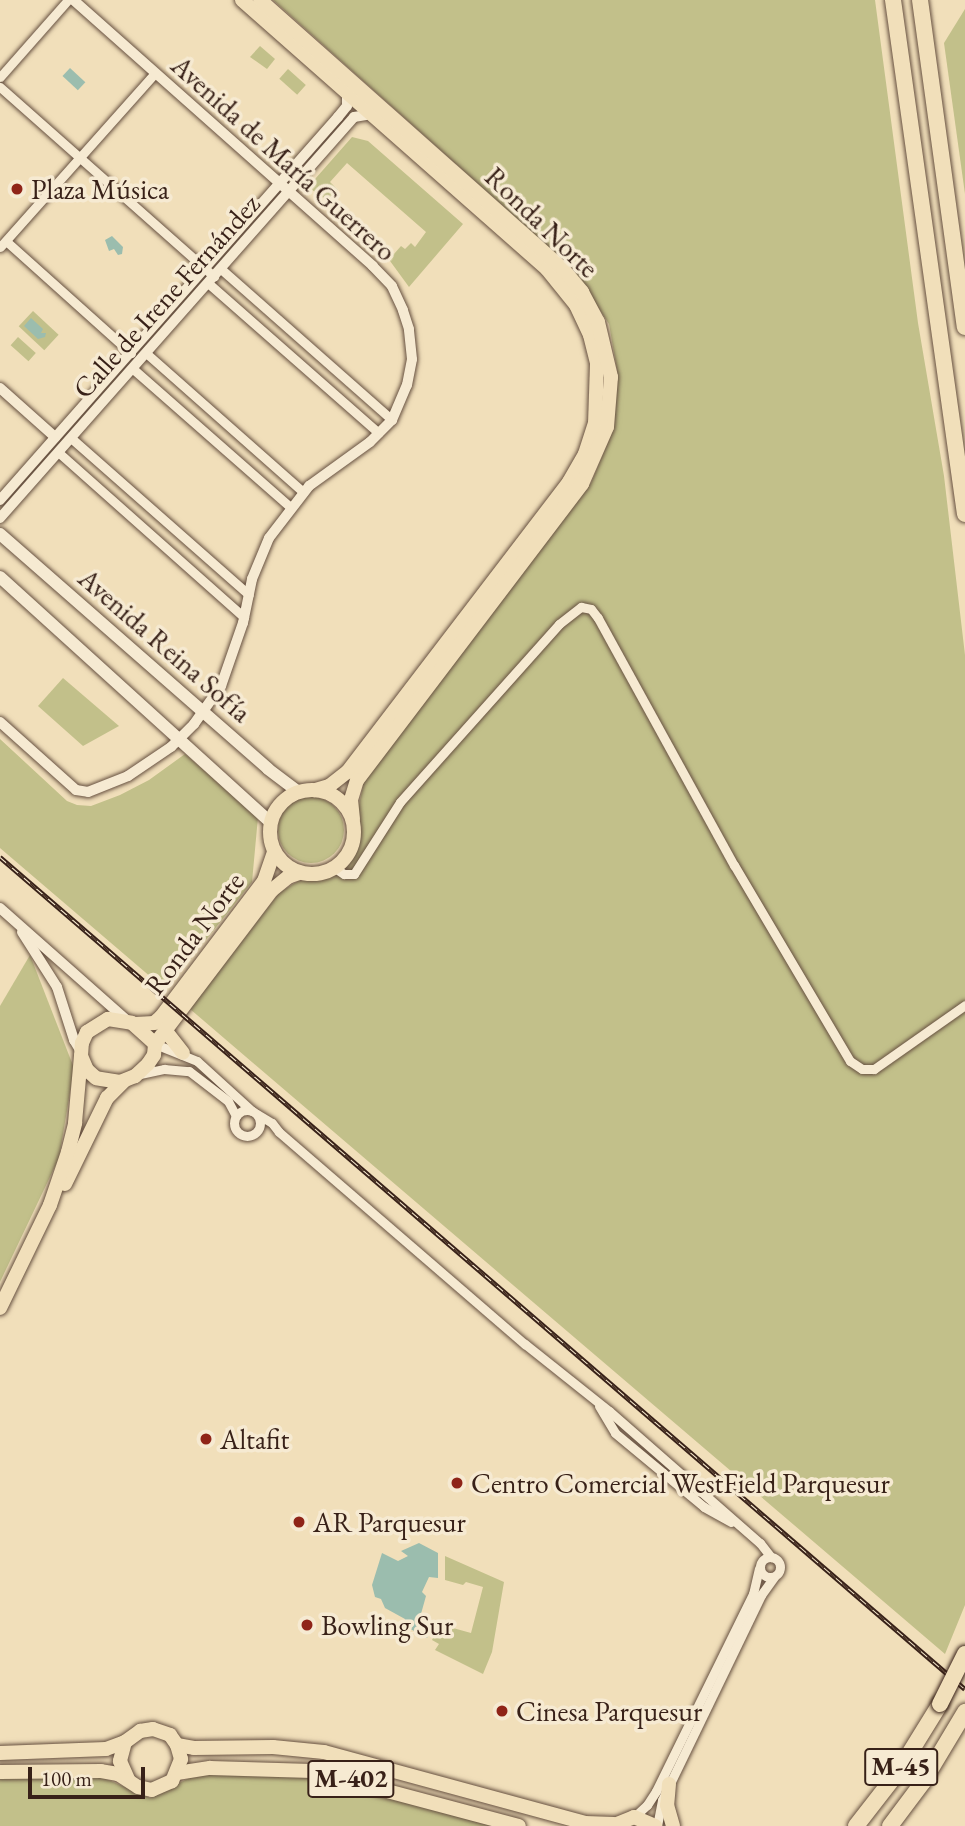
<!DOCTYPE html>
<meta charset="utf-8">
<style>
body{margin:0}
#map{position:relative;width:965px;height:1826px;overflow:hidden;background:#f1dfba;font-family:"EB Garamond",serif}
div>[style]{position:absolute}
.green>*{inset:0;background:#c2c08a;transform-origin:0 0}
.round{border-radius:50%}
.water>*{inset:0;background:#9bbdae;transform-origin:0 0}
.roads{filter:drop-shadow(0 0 2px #665040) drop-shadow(0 0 2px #665040)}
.minor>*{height:9px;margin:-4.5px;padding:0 4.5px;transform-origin:4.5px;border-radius:4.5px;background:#f6ead2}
.minor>.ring{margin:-4.5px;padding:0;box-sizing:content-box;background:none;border:9px solid #f6ead2;border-radius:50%}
.tertiary>*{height:10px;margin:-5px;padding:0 5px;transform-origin:5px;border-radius:5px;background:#f6ead2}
.secondary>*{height:12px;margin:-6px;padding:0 6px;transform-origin:6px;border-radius:6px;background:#f6ead2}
.primary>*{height:14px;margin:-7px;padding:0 7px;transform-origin:7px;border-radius:7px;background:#f1dfba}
.primary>.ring{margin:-7px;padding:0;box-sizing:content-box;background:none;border:14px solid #f1dfba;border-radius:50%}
.trunk>*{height:14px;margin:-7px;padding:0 7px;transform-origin:7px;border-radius:7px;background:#f1dfba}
.motorway>*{height:16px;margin:-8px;padding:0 8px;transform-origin:8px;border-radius:8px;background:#f1dfba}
.rail>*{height:5px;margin-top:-2.5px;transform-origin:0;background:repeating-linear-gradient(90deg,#f6ead2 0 8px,#382118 0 16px);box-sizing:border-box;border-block:2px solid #382118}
.bridges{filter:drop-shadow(0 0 2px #382118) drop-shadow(0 0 2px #382118)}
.motorway-bridge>*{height:16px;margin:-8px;padding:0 8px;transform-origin:8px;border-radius:8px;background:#f1dfba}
.dots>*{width:19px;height:19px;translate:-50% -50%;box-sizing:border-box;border:4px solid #f6ead2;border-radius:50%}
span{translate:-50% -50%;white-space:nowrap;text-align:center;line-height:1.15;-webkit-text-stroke:7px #f6ead2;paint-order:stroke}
.shield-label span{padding:2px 5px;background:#f6ead2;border:2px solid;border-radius:5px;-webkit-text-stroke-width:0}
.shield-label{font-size:26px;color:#382118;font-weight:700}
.street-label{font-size:28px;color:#382118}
.poi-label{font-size:28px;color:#382118}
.left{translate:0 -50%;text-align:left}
.scale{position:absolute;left:28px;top:1767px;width:117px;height:32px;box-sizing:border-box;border:4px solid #382118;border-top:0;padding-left:9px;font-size:21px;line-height:24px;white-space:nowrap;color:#382118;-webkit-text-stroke:5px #f6ead2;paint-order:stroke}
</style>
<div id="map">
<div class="green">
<div style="clip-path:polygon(273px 0,875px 0,918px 323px,944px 476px,965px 655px,965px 1605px,945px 1654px,190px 1009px,279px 893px,298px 881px,325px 878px,348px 866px,359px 843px,359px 805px,364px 781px,591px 483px,614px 428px,617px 370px,609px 324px,573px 269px)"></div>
<div style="clip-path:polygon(965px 9px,965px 194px,944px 43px)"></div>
<div style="clip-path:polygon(260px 46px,275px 59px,267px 69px,250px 57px)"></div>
<div style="left:288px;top:69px;width:24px;height:13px;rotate:42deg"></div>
<div style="clip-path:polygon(352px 137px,368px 141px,463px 224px,409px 287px,382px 250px,385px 247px,394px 254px,401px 246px,405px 249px,411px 243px,415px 247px,426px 232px,347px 163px,330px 182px,338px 190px,331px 199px,338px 206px,336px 207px,308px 187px)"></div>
<div style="left:33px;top:311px;width:35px;height:21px;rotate:43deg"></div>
<div style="left:18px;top:337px;width:24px;height:11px;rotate:42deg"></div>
<div style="clip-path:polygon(63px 678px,119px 726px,83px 746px,38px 706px)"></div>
<div style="clip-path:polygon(0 739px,67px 801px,77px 805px,91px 806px,120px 795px,149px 780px,185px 754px,258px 817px,252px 882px,166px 990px,0 848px)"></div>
<div class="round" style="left:278px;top:797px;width:66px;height:66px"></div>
<div style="clip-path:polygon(30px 955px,74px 1068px,59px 1158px,0 1282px,0 1006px)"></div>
<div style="clip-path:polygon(445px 1556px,504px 1582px,492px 1652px,483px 1674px,435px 1650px,439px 1644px,432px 1640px,438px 1628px,448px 1632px,453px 1628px,471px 1633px,483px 1587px,466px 1582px,463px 1585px,445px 1580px)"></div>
<div style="clip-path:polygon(249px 1773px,310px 1775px,503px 1826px,0 1826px,0 1775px,104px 1778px,150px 1798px,195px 1775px)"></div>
</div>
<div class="water">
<div style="left:70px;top:68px;width:21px;height:11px;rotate:43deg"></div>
<div style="clip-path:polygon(112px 236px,123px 247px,122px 254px,118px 255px,114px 249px,109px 251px,105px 240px)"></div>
<div style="clip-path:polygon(31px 318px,43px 329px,41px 333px,46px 333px,45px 337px,38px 339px,24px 326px)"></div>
<div style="clip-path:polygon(419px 1543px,438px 1553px,438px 1578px,429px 1577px,422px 1592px,426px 1596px,419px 1621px,433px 1626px,427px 1638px,403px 1625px,405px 1619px,385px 1608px,381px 1599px,375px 1597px,372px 1585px,382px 1553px,398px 1561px,408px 1556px,401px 1551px)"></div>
</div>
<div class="roads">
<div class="minor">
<div style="left:0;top:77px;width:103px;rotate:-48.6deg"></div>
<div style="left:0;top:87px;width:286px;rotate:41.5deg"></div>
<div style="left:6px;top:241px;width:168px;rotate:41.9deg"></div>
<div style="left:0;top:247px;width:233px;rotate:-48.3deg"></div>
<div style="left:221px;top:269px;width:228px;rotate:41.4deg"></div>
<div style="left:208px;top:283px;width:227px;rotate:41.3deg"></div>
<div style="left:146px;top:353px;width:210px;rotate:41.5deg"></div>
<div style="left:132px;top:368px;width:210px;rotate:41.3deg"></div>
<div style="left:71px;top:438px;width:237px;rotate:41.4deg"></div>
<div style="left:58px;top:452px;width:249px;rotate:41.6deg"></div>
<div style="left:335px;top:868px;width:11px;rotate:34deg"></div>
<div style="left:344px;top:874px;width:10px"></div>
<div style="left:354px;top:874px;width:85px;rotate:-57.4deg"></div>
<div style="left:400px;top:802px;width:239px;rotate:-48.2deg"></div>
<div style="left:559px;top:624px;width:28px;rotate:-38deg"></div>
<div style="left:581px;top:607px;width:10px;rotate:11deg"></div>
<div style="left:591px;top:609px;width:11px;rotate:52deg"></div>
<div style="left:598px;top:618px;width:282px;rotate:61.2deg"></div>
<div style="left:734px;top:865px;width:228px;rotate:59.4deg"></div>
<div style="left:850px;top:1061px;width:14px;rotate:34deg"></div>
<div style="left:862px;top:1069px;width:12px"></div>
<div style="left:874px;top:1069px;width:111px;rotate:-35.1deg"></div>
<div style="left:155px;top:1044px;width:45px;rotate:22deg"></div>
<div style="left:197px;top:1061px;width:74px;rotate:42.3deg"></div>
<div style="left:140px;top:1074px;width:25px;rotate:-12deg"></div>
<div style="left:164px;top:1069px;width:25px;rotate:5deg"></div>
<div style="left:189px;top:1071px;width:49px;rotate:37.6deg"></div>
<div style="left:228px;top:1101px;width:17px;rotate:62deg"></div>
<div class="ring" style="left:234px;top:1110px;width:17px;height:17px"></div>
<div style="left:257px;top:1114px;width:17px;rotate:31deg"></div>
<div style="left:272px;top:1123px;width:11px;rotate:52deg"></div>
<div style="left:279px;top:1132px;width:325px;rotate:40.8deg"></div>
<div style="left:525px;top:1344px;width:107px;rotate:38.6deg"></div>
<div style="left:609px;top:1411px;width:201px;rotate:41.2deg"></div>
<div style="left:760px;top:1543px;width:18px;rotate:52deg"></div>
<div style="left:599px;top:1406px;width:31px;rotate:59deg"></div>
<div style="left:615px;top:1433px;width:116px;rotate:39.7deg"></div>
<div style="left:704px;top:1507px;width:31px;rotate:29deg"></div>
<div class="ring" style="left:760px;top:1557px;width:11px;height:11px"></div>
<div style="left:634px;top:1817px;width:18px;rotate:-43deg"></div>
<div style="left:647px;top:1805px;width:17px;rotate:-57deg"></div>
<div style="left:656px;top:1791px;width:220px;rotate:-63.8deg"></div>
<div style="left:753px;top:1594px;width:26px;rotate:-77deg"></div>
<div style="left:657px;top:1826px;width:26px;rotate:-79deg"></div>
<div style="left:662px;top:1800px;width:228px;rotate:-64.2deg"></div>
<div style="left:761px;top:1595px;width:22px;rotate:-54deg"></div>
</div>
<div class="tertiary">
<div style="left:0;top:388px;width:74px;rotate:41.7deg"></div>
<div style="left:0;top:500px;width:511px;rotate:-48.57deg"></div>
<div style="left:338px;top:117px;width:14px;rotate:-51deg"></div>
<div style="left:347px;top:106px;width:14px;rotate:-90deg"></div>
<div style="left:0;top:518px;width:535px;rotate:-48.56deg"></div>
<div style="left:354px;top:117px;width:18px;rotate:-9deg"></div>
<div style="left:0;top:722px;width:102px;rotate:41.8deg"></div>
<div style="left:76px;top:790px;width:12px;rotate:9deg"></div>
<div style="left:88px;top:792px;width:43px;rotate:-21.8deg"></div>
<div style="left:128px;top:776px;width:52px;rotate:-34deg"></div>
<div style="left:171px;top:747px;width:33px;rotate:-45deg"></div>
<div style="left:194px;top:724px;width:47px;rotate:-54.6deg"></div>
<div style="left:221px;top:686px;width:67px;rotate:-70.8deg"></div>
<div style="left:243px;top:623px;width:45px;rotate:-78.4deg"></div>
<div style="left:252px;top:579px;width:44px;rotate:-67.5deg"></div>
<div style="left:269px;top:538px;width:66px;rotate:-52.4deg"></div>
<div style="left:309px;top:486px;width:75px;rotate:-35.8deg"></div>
<div style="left:370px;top:442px;width:31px;rotate:-45deg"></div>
<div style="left:392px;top:420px;width:38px;rotate:-67deg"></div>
<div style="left:407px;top:385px;width:26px;rotate:-79deg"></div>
<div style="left:412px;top:359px;width:30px;rotate:-96deg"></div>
<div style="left:409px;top:329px;width:20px;rotate:-108deg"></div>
<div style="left:403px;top:310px;width:26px;rotate:-115deg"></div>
<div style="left:392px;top:286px;width:28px;rotate:-134deg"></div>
<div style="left:373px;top:266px;width:401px;rotate:-138.4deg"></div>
<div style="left:0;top:908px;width:172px;rotate:41.5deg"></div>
<div style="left:22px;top:932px;width:65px;rotate:57.5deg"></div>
<div style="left:57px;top:987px;width:56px;rotate:72.2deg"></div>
<div style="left:74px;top:1040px;width:12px;rotate:59deg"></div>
</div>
<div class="secondary">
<div style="left:0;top:534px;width:356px;rotate:41.2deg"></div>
<div style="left:268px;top:769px;width:39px;rotate:37deg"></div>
<div style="left:0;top:577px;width:366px;rotate:42.2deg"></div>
</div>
<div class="primary">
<div style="left:242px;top:0;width:407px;rotate:41.4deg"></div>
<div style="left:547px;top:269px;width:46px;rotate:51.1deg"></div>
<div style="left:576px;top:305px;width:33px;rotate:65deg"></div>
<div style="left:590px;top:335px;width:30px;rotate:76deg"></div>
<div style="left:597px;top:364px;width:59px;rotate:91.9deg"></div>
<div style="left:595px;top:423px;width:33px;rotate:108deg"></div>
<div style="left:585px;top:454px;width:32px;rotate:120deg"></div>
<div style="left:569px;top:482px;width:365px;rotate:127.4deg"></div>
<div style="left:347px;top:772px;width:23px;rotate:142deg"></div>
<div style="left:329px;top:786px;width:15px;rotate:164deg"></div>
<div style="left:260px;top:0;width:405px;rotate:41.6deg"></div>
<div style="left:563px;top:269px;width:30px;rotate:50deg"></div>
<div style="left:582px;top:292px;width:34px;rotate:62deg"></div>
<div style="left:598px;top:322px;width:57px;rotate:76.7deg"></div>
<div style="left:611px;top:377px;width:50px;rotate:94.6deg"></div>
<div style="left:607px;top:427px;width:62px;rotate:113.7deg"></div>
<div style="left:582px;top:484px;width:372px;rotate:127.2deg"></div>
<div style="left:357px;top:780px;width:21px;rotate:107deg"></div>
<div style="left:351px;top:800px;width:19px;rotate:84deg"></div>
<div class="ring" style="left:270px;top:790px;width:70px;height:70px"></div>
<div style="left:108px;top:1019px;width:24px;rotate:9deg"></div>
<div style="left:132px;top:1023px;width:31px;rotate:42deg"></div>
<div style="left:155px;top:1044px;width:11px;rotate:95deg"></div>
<div style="left:154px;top:1055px;width:11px;rotate:124deg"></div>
<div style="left:148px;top:1064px;width:18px;rotate:137deg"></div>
<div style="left:135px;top:1076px;width:16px;rotate:158deg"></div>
<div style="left:120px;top:1082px;width:24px;rotate:-171deg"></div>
<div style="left:96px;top:1078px;width:12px;rotate:-138deg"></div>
<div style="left:87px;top:1070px;width:15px;rotate:-113deg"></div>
<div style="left:81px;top:1056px;width:13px;rotate:-86deg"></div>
<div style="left:82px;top:1043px;width:12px;rotate:-66deg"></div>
<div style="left:87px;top:1032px;width:25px;rotate:-32deg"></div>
<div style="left:135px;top:1024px;width:19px;rotate:-3deg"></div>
<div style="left:154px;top:1023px;width:9px;rotate:-41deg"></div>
<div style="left:161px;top:1017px;width:171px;rotate:-52.9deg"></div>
<div style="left:264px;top:881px;width:31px;rotate:-71deg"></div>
<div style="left:165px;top:1030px;width:29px;rotate:52deg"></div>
<div style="left:155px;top:1044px;width:193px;rotate:-52.8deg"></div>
<div style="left:272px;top:890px;width:21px;rotate:-39deg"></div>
<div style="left:288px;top:877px;width:12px;rotate:-20deg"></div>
<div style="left:65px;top:1184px;width:96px;rotate:-64deg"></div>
<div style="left:107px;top:1098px;width:24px;rotate:-45deg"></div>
<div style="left:0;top:1308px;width:114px;rotate:-64.1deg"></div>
<div style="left:50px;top:1205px;width:56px;rotate:-71.2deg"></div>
<div style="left:68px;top:1152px;width:30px;rotate:-76deg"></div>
<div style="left:75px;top:1123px;width:67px;rotate:-84.9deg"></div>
</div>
<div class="trunk">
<div style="left:125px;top:1742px;width:20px;rotate:105deg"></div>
<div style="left:120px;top:1761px;width:20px;rotate:66deg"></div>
<div style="left:177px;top:1745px;width:17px;rotate:10deg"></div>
<div style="left:194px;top:1748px;width:79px;rotate:-0.7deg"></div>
<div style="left:273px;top:1747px;width:51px;rotate:5.6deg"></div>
<div style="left:324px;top:1752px;width:270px;rotate:15.2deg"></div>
<div style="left:585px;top:1823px;width:29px;rotate:2deg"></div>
<div style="left:0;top:1753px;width:106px;rotate:-2.2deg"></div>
<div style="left:106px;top:1749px;width:20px;rotate:-20deg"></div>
<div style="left:125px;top:1742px;width:19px;rotate:-36deg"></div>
<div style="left:140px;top:1731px;width:13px;rotate:-9deg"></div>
<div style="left:153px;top:1729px;width:18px;rotate:19deg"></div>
<div style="left:170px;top:1735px;width:12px;rotate:55deg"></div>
<div style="left:177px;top:1745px;width:15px;rotate:74deg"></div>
<div style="left:181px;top:1759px;width:24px;rotate:112deg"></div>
<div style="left:172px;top:1781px;width:22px;rotate:156deg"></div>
<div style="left:152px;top:1790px;width:14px;rotate:-168deg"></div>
<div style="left:138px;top:1787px;width:24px;rotate:-147deg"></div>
<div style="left:118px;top:1774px;width:17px;rotate:-170deg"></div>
<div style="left:101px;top:1771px;width:101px;rotate:179.4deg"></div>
<div style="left:177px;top:1773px;width:33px;rotate:-9deg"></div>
<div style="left:210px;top:1768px;width:102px;rotate:1.7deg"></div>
<div style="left:312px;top:1771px;width:214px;rotate:14.9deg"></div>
<div style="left:669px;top:1784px;width:21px;rotate:95deg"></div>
<div style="left:667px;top:1805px;width:22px;rotate:74deg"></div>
<div style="left:612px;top:1826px;width:24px;rotate:-22deg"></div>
<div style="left:634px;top:1817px;width:23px;rotate:23deg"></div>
</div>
<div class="motorway">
<div style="left:893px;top:0;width:519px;rotate:82.03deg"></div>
<div style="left:920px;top:0;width:330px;rotate:82.2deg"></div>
<div style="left:856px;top:1826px;width:68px;rotate:-52.1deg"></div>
<div style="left:898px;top:1772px;width:80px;rotate:-58.3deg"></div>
<div style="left:890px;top:1826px;width:55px;rotate:-53.1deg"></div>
<div style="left:923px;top:1782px;width:82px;rotate:-59deg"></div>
</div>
</div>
<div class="rail">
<div style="left:0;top:857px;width:1274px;rotate:40.77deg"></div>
</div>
<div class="bridges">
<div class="motorway-bridge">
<div style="left:940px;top:1704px;width:56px;rotate:-63.4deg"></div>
</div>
</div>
<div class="dots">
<div style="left:17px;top:189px;background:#8f2418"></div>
<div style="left:206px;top:1439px;background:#8f2418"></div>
<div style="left:457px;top:1483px;background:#8f2418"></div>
<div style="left:299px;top:1522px;background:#8f2418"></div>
<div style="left:307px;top:1625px;background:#8f2418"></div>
<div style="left:502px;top:1711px;background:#8f2418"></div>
</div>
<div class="shield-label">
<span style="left:901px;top:1767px">M-45</span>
<span style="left:351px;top:1779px">M-402</span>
</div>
<div class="street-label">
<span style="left:284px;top:158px;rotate:42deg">Avenida de María Guerrero</span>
<span style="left:542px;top:222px;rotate:44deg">Ronda Norte</span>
<span style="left:166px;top:296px;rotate:-48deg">Calle de Irene Fernández</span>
<span style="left:165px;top:645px;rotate:41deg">Avenida Reina Sofía</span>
<span style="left:194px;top:933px;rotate:-53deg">Ronda Norte</span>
</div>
<div class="poi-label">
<span class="left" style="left:31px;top:189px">Plaza Música</span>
<span class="left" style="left:220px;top:1439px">Altafit</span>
<span class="left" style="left:471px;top:1483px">Centro Comercial WestField Parquesur</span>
<span class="left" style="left:313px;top:1522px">AR Parquesur</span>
<span class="left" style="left:321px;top:1625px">Bowling Sur</span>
<span class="left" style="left:516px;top:1711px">Cinesa Parquesur</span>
</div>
<div class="scale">100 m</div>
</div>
